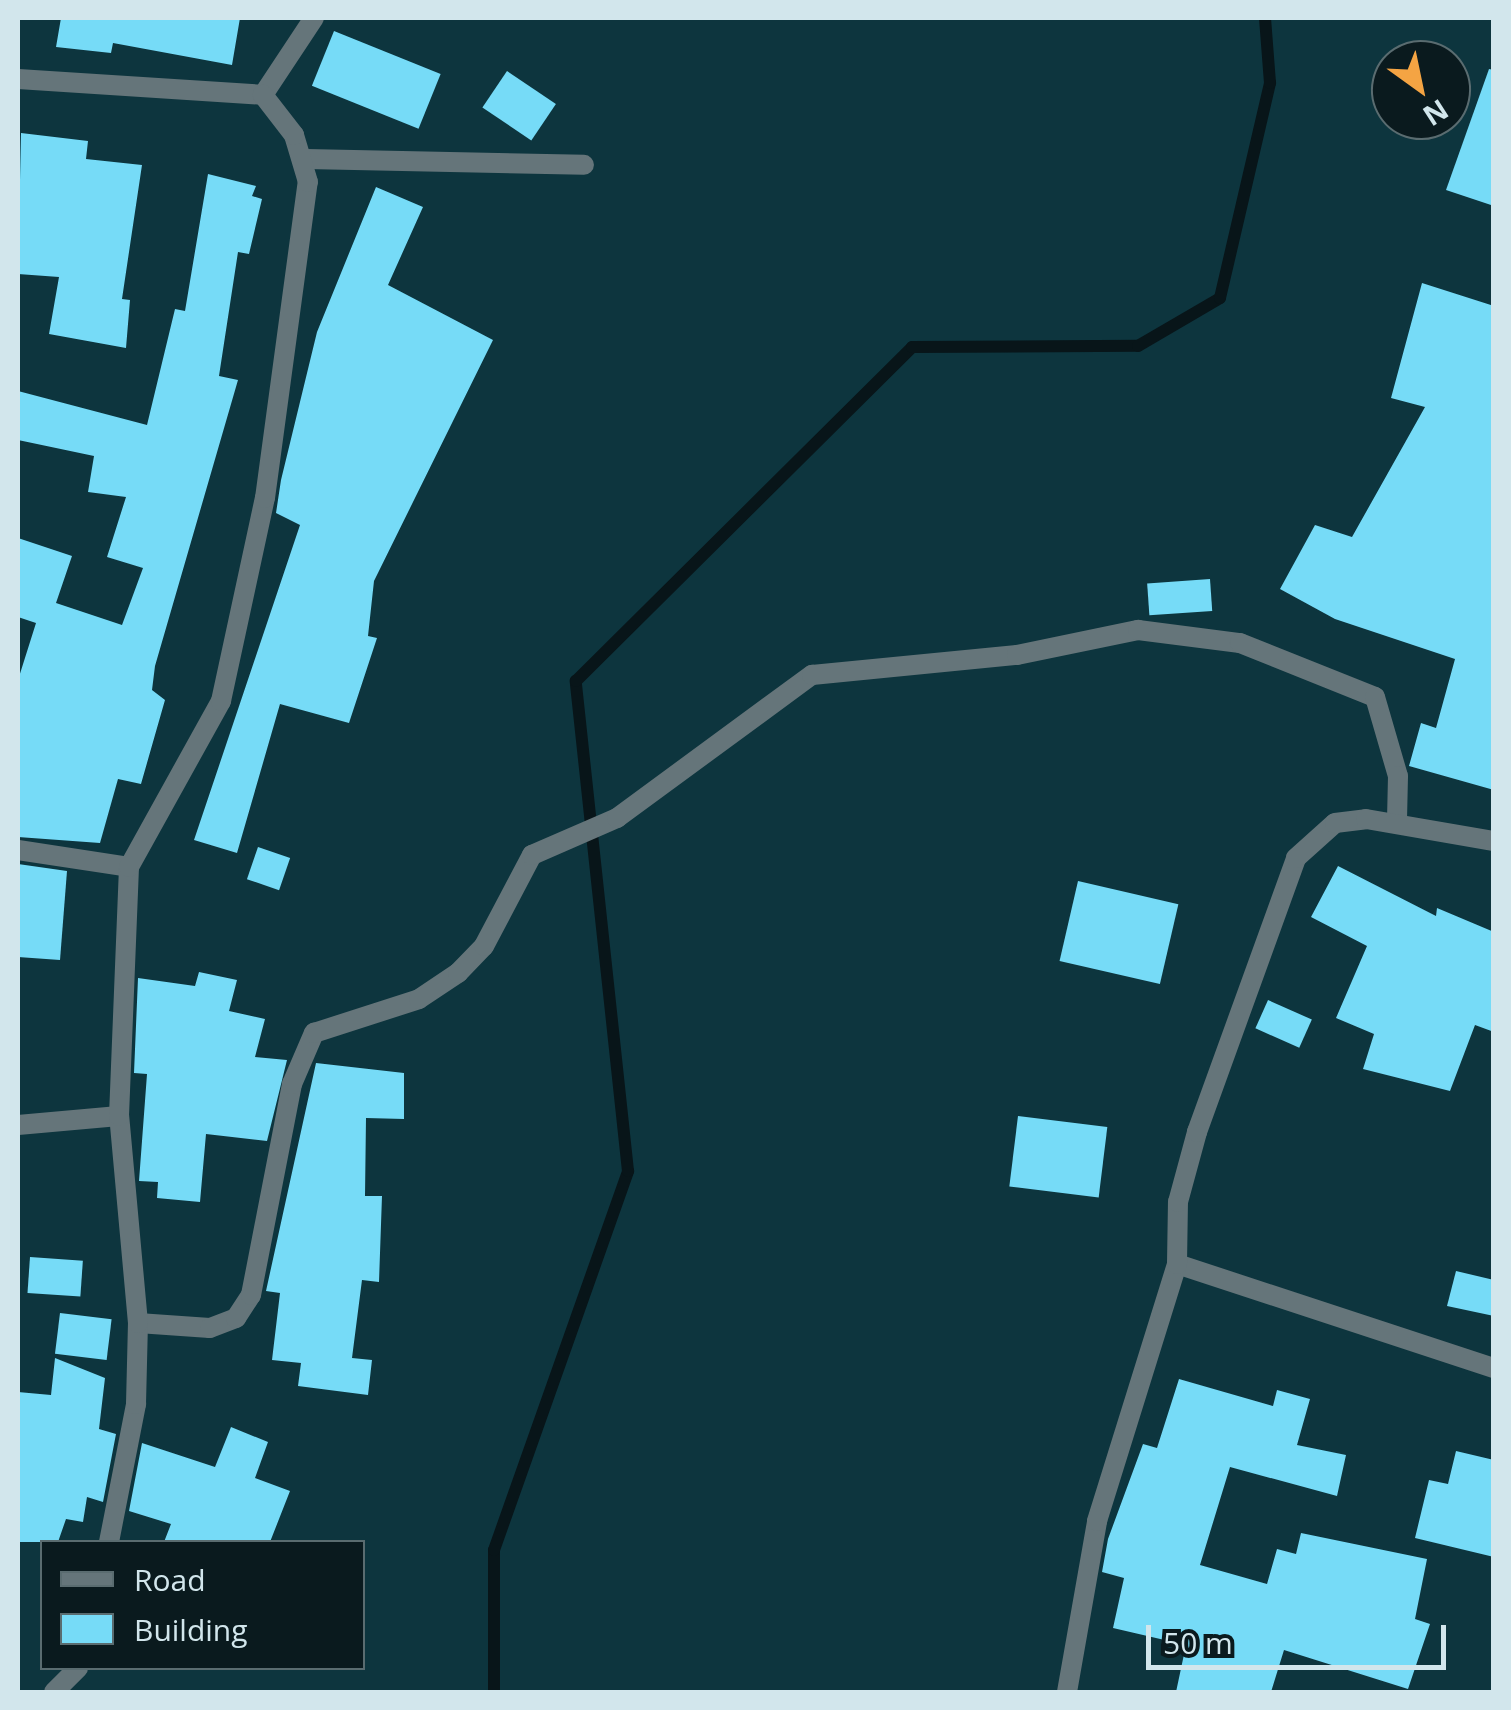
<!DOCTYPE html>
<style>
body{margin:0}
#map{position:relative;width:1511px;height:1710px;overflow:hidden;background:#0d353e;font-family:"Open Sans",sans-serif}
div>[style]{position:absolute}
.stream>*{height:12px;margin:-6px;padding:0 6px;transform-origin:6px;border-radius:6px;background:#081519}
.building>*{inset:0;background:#76dbf7;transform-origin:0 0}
.minor>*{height:20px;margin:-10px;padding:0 10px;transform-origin:10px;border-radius:10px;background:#65757a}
span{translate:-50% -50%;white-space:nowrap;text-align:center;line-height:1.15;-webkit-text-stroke:10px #0a1a1e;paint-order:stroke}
.frame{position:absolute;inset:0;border:20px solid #d2e6ec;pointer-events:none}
.legend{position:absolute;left:40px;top:1540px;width:325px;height:130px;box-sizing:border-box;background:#0a1a1e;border:2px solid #5a6c70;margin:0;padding:12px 18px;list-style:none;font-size:30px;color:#d2e6ec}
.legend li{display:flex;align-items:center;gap:20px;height:50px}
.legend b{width:50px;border:2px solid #5a6c70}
.north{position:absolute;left:1371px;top:40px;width:100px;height:100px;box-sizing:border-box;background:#0a1a1e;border:2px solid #5a6c70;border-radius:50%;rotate:147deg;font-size:28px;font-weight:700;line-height:40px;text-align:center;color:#d2e6ec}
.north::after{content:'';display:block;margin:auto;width:35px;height:45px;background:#f4a443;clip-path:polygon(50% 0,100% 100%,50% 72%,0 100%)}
.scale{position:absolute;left:1146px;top:1625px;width:300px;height:45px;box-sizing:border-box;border:5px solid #d2e6ec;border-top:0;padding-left:12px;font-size:30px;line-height:35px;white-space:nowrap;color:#d2e6ec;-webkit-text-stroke:8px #0a1a1e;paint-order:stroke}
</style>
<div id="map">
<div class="stream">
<div style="left:494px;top:1692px;width:142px;rotate:-90deg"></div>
<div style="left:494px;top:1550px;width:402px;rotate:-70.5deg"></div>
<div style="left:628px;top:1171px;width:493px;rotate:-96.1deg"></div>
<div style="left:576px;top:681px;width:474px;rotate:-44.8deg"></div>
<div style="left:912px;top:347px;width:226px;rotate:-0.3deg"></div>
<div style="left:1138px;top:346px;width:95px;rotate:-30.3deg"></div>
<div style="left:1220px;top:298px;width:221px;rotate:-76.9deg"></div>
<div style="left:1270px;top:83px;width:65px;rotate:-94.4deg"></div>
</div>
<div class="building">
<div style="clip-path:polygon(61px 18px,240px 18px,232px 65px,113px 43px,111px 53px,56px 47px)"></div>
<div style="left:334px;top:31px;width:115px;height:59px;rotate:22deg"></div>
<div style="clip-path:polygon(1489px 69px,1494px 70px,1494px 206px,1446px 190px)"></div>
<div style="left:507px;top:71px;width:59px;height:44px;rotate:34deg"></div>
<div style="clip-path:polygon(21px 133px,88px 141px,86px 159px,142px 165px,122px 299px,130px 300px,126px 348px,49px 334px,59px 277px,18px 274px)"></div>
<div style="clip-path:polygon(208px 174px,256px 186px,252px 196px,262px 199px,249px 254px,238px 252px,219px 376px,238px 380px,155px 666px,152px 690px,165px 700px,141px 784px,118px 779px,100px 843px,18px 837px,18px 680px,36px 623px,18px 617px,18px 538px,72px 556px,56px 603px,122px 625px,143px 568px,107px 557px,126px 497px,88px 492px,94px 456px,18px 440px,18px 391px,147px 425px,175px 309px,185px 311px)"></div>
<div style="clip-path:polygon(376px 187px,423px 207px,388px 285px,493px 340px,374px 581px,368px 636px,377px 638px,349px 723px,280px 704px,237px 853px,194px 840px,300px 525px,276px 513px,281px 480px,317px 332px)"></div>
<div style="clip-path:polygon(1422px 283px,1494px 306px,1494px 790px,1409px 766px,1421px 723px,1436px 728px,1455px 659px,1335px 619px,1280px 589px,1315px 525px,1352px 537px,1425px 407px,1391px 398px)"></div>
<div style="left:1210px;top:579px;width:32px;height:63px;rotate:86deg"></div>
<div style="left:258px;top:847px;width:34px;height:34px;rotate:19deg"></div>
<div style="clip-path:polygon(18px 864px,67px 871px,60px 960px,18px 957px)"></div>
<div style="clip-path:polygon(1338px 866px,1436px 916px,1437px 908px,1494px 932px,1494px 1032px,1475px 1025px,1450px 1091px,1363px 1069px,1374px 1034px,1336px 1018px,1367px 946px,1311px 917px)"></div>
<div style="left:1078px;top:881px;width:103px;height:82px;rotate:13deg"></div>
<div style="clip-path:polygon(199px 972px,237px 980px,229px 1011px,265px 1019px,255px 1057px,287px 1060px,267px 1141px,206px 1134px,200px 1202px,157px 1198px,158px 1182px,139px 1181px,147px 1074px,134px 1073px,138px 978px,195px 986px)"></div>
<div style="left:1268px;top:1000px;width:48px;height:31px;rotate:24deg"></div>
<div style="clip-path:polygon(316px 1063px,404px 1073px,404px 1119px,366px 1118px,365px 1196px,382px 1196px,379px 1282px,362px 1280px,352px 1358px,372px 1360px,368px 1395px,298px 1386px,301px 1363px,272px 1360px,280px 1293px,266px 1291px)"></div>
<div style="left:1018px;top:1116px;width:90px;height:71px;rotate:7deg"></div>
<div style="left:30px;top:1257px;width:53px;height:36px;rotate:4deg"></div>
<div style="clip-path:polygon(1456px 1271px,1494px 1280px,1494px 1316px,1447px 1306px)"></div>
<div style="left:60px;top:1313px;width:52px;height:41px;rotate:7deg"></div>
<div style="clip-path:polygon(55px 1358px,105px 1378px,99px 1429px,116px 1434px,103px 1502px,87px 1497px,83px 1522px,66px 1519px,58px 1542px,18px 1542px,18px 1392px,51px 1395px)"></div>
<div style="clip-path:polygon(1179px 1379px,1273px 1406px,1277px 1390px,1310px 1399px,1297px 1445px,1346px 1455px,1337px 1496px,1230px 1467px,1200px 1565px,1267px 1584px,1277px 1549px,1296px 1554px,1301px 1533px,1427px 1559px,1415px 1619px,1430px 1624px,1408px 1689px,1284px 1650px,1271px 1692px,1176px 1692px,1186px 1645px,1113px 1628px,1124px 1578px,1102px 1572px,1108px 1539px,1143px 1444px,1157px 1448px)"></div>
<div style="clip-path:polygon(231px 1427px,268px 1442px,255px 1478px,290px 1491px,270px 1542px,164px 1542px,171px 1524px,129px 1511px,142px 1443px,215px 1467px)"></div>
<div style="clip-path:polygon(1456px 1451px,1494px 1460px,1494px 1557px,1415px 1538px,1429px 1480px,1448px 1484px)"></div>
</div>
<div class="minor">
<div style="left:18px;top:79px;width:246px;rotate:3.7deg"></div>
<div style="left:263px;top:95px;width:92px;rotate:-56.5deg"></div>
<div style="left:306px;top:159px;width:278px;rotate:1.2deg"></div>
<div style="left:18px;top:850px;width:112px;rotate:8.7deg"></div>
<div style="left:18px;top:1125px;width:101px;rotate:-5.1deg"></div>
<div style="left:1177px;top:1264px;width:334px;rotate:18.2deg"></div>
<div style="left:138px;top:1323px;width:72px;rotate:4deg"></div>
<div style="left:210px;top:1328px;width:28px;rotate:-21deg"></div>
<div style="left:236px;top:1318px;width:27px;rotate:-57deg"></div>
<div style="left:251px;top:1295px;width:215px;rotate:-79deg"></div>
<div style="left:292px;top:1084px;width:56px;rotate:-66.7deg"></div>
<div style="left:314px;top:1033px;width:110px;rotate:-17.9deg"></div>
<div style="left:419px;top:999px;width:47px;rotate:-33.7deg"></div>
<div style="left:458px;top:973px;width:37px;rotate:-46deg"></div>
<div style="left:484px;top:946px;width:103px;rotate:-62.2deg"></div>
<div style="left:532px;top:855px;width:93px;rotate:-23.5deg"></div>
<div style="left:617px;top:818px;width:242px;rotate:-36.3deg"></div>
<div style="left:812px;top:675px;width:206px;rotate:-5.6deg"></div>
<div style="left:1017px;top:655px;width:124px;rotate:-11.7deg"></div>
<div style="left:1138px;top:630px;width:103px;rotate:7.3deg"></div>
<div style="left:1240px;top:643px;width:145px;rotate:21.8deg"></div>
<div style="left:1375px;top:697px;width:82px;rotate:73.8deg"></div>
<div style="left:1398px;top:776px;width:45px;rotate:91.3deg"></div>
<div style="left:109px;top:1542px;width:141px;rotate:-78.9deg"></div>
<div style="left:136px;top:1404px;width:81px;rotate:-88.6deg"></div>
<div style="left:138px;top:1323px;width:208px;rotate:-95.2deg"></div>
<div style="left:119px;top:1116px;width:249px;rotate:-87.7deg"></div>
<div style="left:129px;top:867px;width:190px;rotate:-61deg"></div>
<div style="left:221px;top:701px;width:208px;rotate:-77.8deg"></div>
<div style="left:265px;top:498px;width:319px;rotate:-82.3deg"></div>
<div style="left:308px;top:182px;width:49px;rotate:-106.6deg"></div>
<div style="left:294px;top:135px;width:51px;rotate:-127.8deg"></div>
<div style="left:54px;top:1692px;width:34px;rotate:-45deg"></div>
<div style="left:1067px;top:1692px;width:174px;rotate:-80deg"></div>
<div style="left:1097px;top:1521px;width:269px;rotate:-72.7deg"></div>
<div style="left:1177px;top:1264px;width:62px;rotate:-89.1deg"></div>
<div style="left:1178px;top:1202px;width:73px;rotate:-74.8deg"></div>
<div style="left:1197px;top:1132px;width:291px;rotate:-70.1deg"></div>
<div style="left:1296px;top:858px;width:52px;rotate:-41.9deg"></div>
<div style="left:1335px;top:823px;width:31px;rotate:-7deg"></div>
<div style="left:1366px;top:819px;width:130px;rotate:9.8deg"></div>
</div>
<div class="frame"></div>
<ul class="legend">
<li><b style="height:12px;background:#65757a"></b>Road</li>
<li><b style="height:28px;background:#76dbf7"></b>Building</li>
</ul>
<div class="north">N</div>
<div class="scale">50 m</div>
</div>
